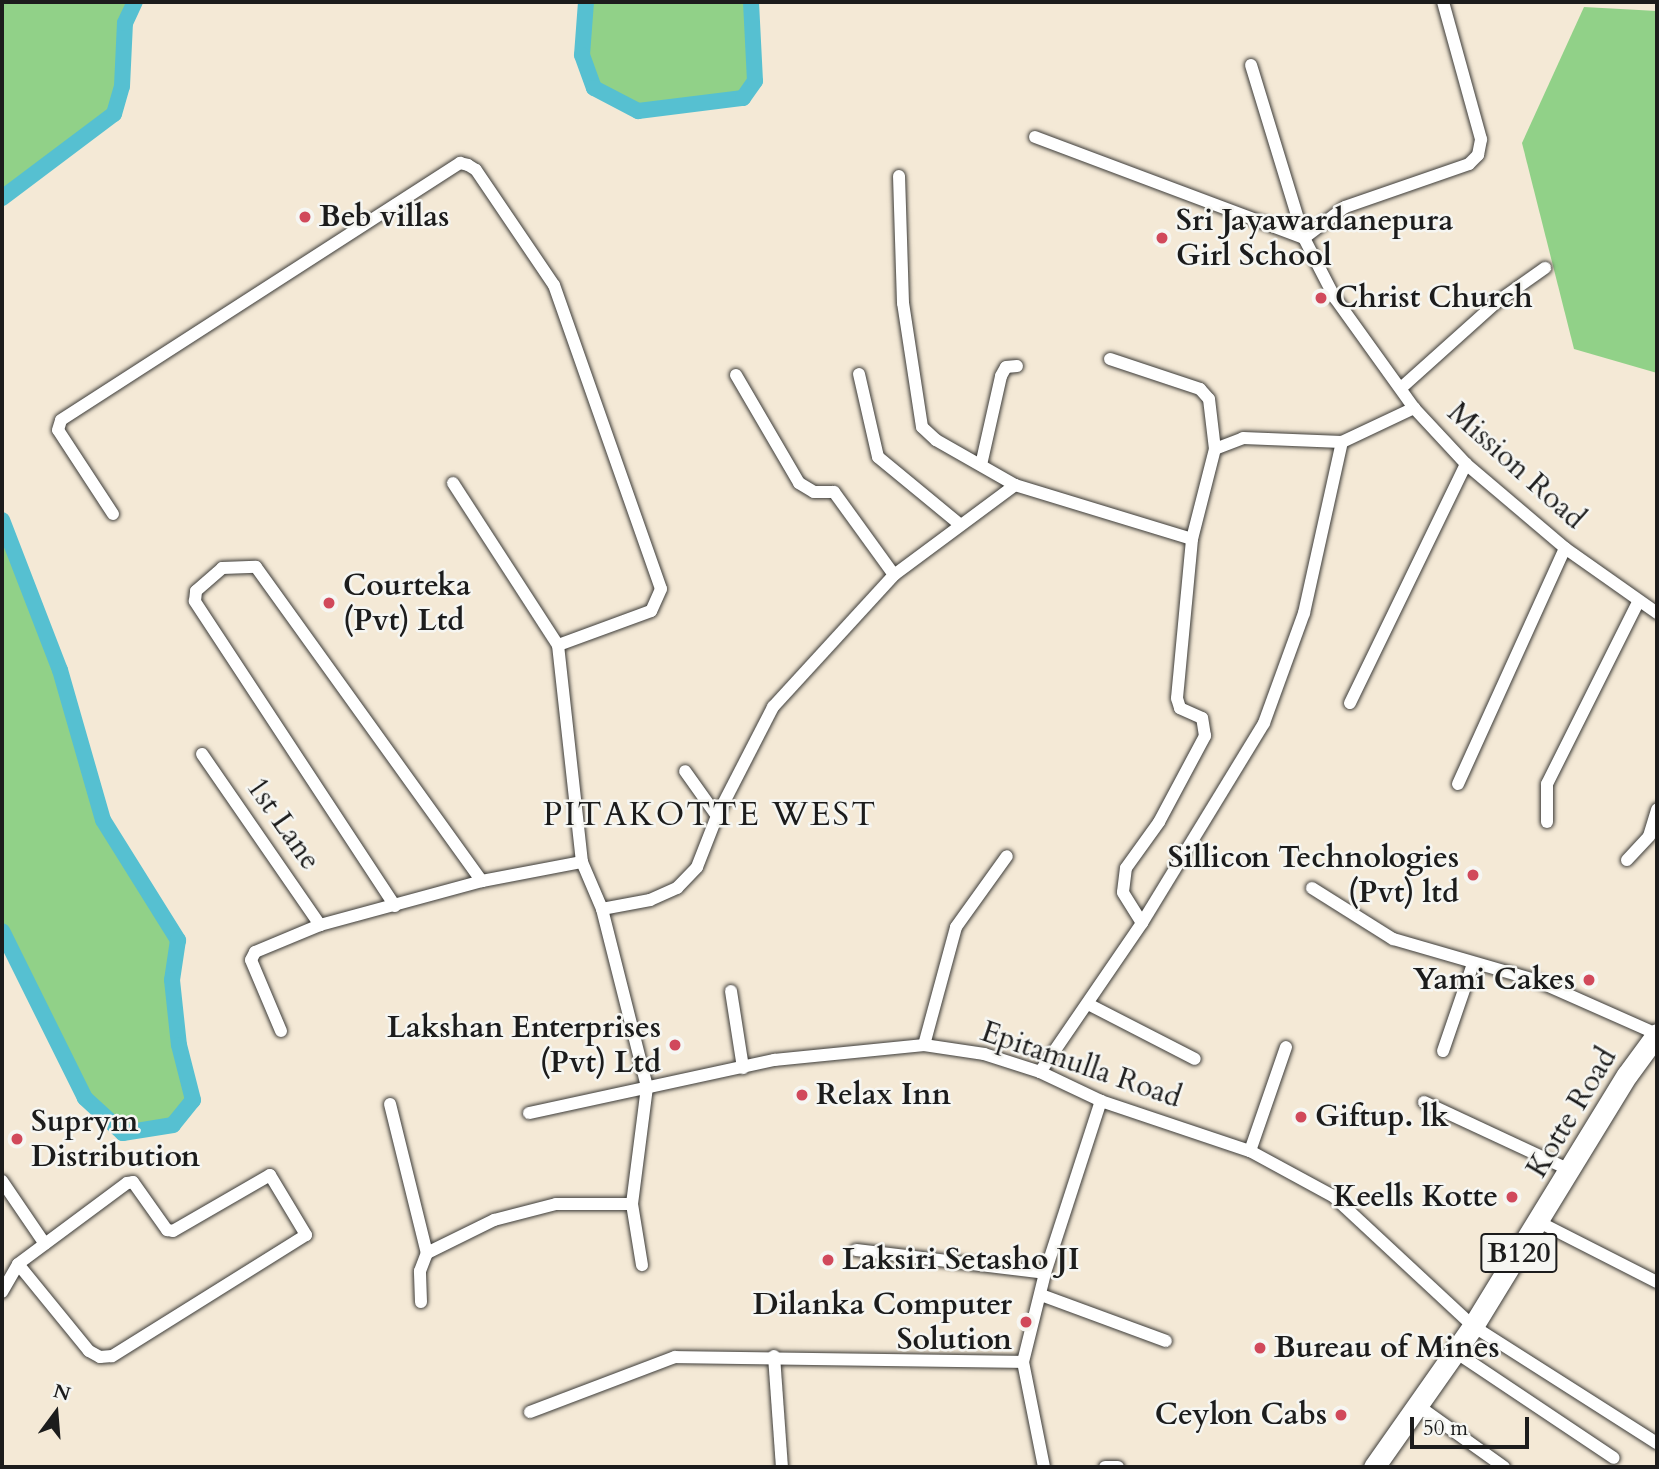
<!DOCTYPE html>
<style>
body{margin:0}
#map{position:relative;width:1659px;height:1469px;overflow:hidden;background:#f4e9d6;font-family:Cardo,serif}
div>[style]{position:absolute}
.green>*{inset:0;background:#91d188}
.canal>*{height:16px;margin:-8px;padding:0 8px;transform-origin:8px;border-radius:8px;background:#56c0d1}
.roads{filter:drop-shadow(0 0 2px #3c3b38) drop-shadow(0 0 2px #3c3b38)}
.minor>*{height:12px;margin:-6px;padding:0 6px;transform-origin:6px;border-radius:6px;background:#fff}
.primary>*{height:21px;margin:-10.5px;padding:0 10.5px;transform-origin:10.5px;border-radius:10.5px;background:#fff}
.dots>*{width:19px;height:19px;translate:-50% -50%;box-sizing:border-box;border:4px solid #f6f6f2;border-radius:50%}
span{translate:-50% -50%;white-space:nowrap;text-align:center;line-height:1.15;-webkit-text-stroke:5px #f6f6f2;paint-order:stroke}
.shield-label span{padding:2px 5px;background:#f6f6f2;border:2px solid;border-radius:5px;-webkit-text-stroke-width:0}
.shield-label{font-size:28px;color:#1c1c1c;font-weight:700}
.poi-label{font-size:30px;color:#1c1c1c;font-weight:700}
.left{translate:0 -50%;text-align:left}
.right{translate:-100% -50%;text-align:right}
.street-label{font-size:30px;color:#1c1c1c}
.quarter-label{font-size:33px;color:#1c1c1c;letter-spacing:2px}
.frame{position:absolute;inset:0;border:4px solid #1c1c1c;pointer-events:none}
.north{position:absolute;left:21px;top:1378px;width:70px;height:70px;-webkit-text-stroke:5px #f6f6f2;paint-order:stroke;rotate:16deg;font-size:19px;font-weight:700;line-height:28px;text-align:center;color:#1c1c1c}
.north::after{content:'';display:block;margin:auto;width:24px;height:32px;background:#1c1c1c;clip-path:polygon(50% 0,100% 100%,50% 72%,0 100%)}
.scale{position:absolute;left:1410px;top:1417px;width:119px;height:32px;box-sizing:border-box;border:4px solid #1c1c1c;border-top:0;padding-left:9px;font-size:21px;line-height:24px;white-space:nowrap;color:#1c1c1c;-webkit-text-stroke:5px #f6f6f2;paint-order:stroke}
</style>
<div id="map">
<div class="green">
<div style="clip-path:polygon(2px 2px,135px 2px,125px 23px,122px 86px,114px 114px,2px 198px)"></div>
<div style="clip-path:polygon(586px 2px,751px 2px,755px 81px,743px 98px,638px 111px,594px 88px,582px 55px)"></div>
<div style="clip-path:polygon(1584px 7px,1657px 11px,1657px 373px,1574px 349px,1522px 143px)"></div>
<div style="clip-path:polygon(2px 520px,60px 670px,103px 820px,178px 940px,172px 980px,179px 1045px,193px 1100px,173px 1125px,123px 1133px,85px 1098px,2px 931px)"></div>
</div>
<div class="canal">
<div style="left:586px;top:2px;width:53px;rotate:94.3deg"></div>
<div style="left:582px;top:55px;width:35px;rotate:70deg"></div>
<div style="left:594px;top:88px;width:50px;rotate:27.6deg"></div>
<div style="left:638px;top:111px;width:106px;rotate:-7.1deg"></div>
<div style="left:743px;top:98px;width:21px;rotate:-55deg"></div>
<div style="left:755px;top:81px;width:79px;rotate:-92.9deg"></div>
<div style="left:2px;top:198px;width:140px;rotate:-36.9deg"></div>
<div style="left:114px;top:114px;width:29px;rotate:-74deg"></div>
<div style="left:122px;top:86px;width:63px;rotate:-87.3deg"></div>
<div style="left:125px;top:23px;width:23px;rotate:-65deg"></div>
<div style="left:2px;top:520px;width:161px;rotate:68.9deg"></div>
<div style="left:60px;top:670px;width:156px;rotate:74deg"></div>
<div style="left:103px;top:820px;width:142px;rotate:58deg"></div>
<div style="left:178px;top:940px;width:40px;rotate:98.5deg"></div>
<div style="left:172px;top:980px;width:65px;rotate:83.9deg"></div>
<div style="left:179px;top:1045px;width:57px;rotate:75.7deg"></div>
<div style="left:193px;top:1100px;width:32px;rotate:129deg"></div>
<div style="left:173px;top:1125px;width:51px;rotate:170.9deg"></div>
<div style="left:123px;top:1133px;width:52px;rotate:-137.4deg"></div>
<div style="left:85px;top:1098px;width:186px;rotate:-116.4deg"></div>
</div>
<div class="roads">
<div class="minor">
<div style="left:1251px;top:65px;width:181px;rotate:73deg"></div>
<div style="left:1304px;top:238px;width:68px;rotate:62.7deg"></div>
<div style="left:1335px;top:298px;width:135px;rotate:54.3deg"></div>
<div style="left:1414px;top:408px;width:76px;rotate:47.1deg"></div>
<div style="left:1466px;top:464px;width:130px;rotate:40.3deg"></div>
<div style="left:1565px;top:548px;width:113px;rotate:35.2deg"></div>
<div style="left:1035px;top:137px;width:287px;rotate:20.6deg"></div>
<div style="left:1304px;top:238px;width:51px;rotate:-37.1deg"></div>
<div style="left:1345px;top:207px;width:131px;rotate:-19.1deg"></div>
<div style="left:1469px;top:164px;width:13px;rotate:-45deg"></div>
<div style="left:1478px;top:155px;width:16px;rotate:-79deg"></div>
<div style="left:1481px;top:139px;width:142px;rotate:-105.5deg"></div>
<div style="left:1110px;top:359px;width:95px;rotate:18.4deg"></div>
<div style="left:1200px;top:389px;width:13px;rotate:48deg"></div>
<div style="left:1209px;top:399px;width:50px;rotate:83.2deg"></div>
<div style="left:859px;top:374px;width:85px;rotate:77.1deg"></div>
<div style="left:878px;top:457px;width:104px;rotate:39.5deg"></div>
<div style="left:736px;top:375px;width:125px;rotate:59.7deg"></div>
<div style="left:799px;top:483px;width:17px;rotate:31deg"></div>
<div style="left:814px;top:492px;width:20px"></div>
<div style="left:834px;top:492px;width:102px;rotate:54.1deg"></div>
<div style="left:1401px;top:388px;width:129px;rotate:-41.9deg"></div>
<div style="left:1497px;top:302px;width:59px;rotate:-35.3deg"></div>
<div style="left:981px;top:465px;width:91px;rotate:-77.3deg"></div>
<div style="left:1001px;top:376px;width:10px;rotate:-61deg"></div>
<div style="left:1006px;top:367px;width:11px;rotate:-5deg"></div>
<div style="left:453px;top:483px;width:193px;rotate:57.1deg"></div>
<div style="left:558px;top:645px;width:218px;rotate:83.7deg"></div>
<div style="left:582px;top:862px;width:51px;rotate:66.9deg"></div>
<div style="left:602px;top:909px;width:184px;rotate:75.8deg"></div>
<div style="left:647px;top:1087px;width:118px;rotate:97.3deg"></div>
<div style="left:632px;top:1204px;width:62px;rotate:80.7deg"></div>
<div style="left:1015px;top:485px;width:185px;rotate:17deg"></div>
<div style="left:1192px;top:539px;width:93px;rotate:-75.7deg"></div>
<div style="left:1215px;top:449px;width:30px;rotate:-21deg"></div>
<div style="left:1243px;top:438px;width:99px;rotate:2.3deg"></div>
<div style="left:1342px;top:442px;width:80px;rotate:-25.3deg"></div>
<div style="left:113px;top:514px;width:100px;rotate:-123.2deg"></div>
<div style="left:58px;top:430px;width:10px;rotate:-73deg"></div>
<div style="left:61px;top:420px;width:475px;rotate:-32.8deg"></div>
<div style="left:460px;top:163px;width:8px;rotate:14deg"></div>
<div style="left:468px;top:165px;width:9px;rotate:32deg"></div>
<div style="left:476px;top:170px;width:139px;rotate:55.9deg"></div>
<div style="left:554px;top:285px;width:322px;rotate:70.6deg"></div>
<div style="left:661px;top:589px;width:24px;rotate:114deg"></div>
<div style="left:651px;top:611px;width:99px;rotate:159.9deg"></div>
<div style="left:1350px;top:703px;width:266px;rotate:-64.1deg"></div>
<div style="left:202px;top:754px;width:208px;rotate:55.4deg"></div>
<div style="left:1458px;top:784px;width:259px;rotate:-65.6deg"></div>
<div style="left:717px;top:816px;width:123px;rotate:-62.8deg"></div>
<div style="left:773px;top:707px;width:179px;rotate:-47.5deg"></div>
<div style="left:894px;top:575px;width:151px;rotate:-36.6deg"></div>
<div style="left:1015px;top:485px;width:91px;rotate:-150.3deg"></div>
<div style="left:936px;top:440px;width:19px;rotate:-137deg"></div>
<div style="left:922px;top:427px;width:125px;rotate:-98.7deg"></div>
<div style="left:903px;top:303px;width:127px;rotate:-91.8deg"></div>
<div style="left:1547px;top:822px;width:38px;rotate:-90deg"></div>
<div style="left:1547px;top:784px;width:203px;rotate:-63.4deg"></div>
<div style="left:1627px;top:860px;width:33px;rotate:-47deg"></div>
<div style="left:1649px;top:836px;width:28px;rotate:-73deg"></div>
<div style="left:1312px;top:888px;width:96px;rotate:32.2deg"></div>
<div style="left:1393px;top:939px;width:148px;rotate:16.1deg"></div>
<div style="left:1535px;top:980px;width:133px;rotate:23.9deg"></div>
<div style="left:395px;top:906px;width:365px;rotate:-123.3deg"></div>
<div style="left:195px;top:601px;width:10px;rotate:-84deg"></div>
<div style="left:196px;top:591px;width:35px;rotate:-41deg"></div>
<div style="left:222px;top:568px;width:34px;rotate:-2deg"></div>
<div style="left:256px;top:567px;width:387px;rotate:54.3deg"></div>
<div style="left:602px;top:909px;width:49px;rotate:-10.6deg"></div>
<div style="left:650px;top:900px;width:30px;rotate:-24deg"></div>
<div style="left:677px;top:888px;width:29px;rotate:-46deg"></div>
<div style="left:697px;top:867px;width:55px;rotate:-68.6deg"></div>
<div style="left:717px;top:816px;width:55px;rotate:-125.4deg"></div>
<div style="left:1142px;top:923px;width:36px;rotate:-122deg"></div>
<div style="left:1123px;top:892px;width:24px;rotate:-83deg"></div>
<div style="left:1126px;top:868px;width:57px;rotate:-54.3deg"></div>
<div style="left:1159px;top:822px;width:98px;rotate:-61.9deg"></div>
<div style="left:1205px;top:736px;width:18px;rotate:-99deg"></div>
<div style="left:1202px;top:718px;width:24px;rotate:-156deg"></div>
<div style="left:1180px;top:708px;width:10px;rotate:-107deg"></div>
<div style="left:1177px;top:698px;width:160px;rotate:-84.6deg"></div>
<div style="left:731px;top:991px;width:78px;rotate:81.1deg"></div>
<div style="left:1088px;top:1004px;width:120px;rotate:27.2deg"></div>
<div style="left:281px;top:1031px;width:77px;rotate:-112.9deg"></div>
<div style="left:251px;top:960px;width:9px;rotate:-63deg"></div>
<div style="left:255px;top:952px;width:70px;rotate:-22.6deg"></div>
<div style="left:320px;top:925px;width:168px;rotate:-15.2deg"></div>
<div style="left:482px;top:881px;width:102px;rotate:-10.8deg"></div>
<div style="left:924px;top:1045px;width:122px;rotate:-74.8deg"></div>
<div style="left:956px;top:927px;width:87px;rotate:-54.3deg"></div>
<div style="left:1443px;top:1051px;width:92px;rotate:-71deg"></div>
<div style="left:1040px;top:1072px;width:181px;rotate:-55.6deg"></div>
<div style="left:1142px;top:923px;width:234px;rotate:-58.6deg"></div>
<div style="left:1264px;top:723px;width:117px;rotate:-70deg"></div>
<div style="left:1304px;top:613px;width:175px;rotate:-77.5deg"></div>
<div style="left:1424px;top:1102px;width:163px;rotate:25deg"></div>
<div style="left:390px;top:1104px;width:154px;rotate:76.1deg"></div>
<div style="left:529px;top:1113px;width:251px;rotate:-12.2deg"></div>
<div style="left:774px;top:1060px;width:151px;rotate:-5.7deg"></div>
<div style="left:924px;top:1045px;width:61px;rotate:8.5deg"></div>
<div style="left:984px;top:1054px;width:59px;rotate:17.8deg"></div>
<div style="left:1040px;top:1072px;width:68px;rotate:25.4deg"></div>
<div style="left:1101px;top:1101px;width:157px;rotate:18.6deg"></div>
<div style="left:1250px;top:1151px;width:94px;rotate:28.5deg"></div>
<div style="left:1333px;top:1196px;width:191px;rotate:42.9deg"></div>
<div style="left:1473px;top:1326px;width:218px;rotate:32.5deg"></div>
<div style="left:1250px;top:1151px;width:110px;rotate:-70.9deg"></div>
<div style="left:2px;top:1181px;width:76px;rotate:55.7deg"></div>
<div style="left:1539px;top:1222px;width:132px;rotate:27deg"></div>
<div style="left:856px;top:1250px;width:190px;rotate:6.9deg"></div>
<div style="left:2px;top:1292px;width:32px;rotate:-60deg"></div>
<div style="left:18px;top:1264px;width:136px;rotate:-36.6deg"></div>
<div style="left:127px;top:1183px;width:6px;rotate:-9deg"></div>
<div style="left:133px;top:1182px;width:59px;rotate:54.7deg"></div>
<div style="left:167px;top:1230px;width:6px;rotate:9deg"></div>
<div style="left:173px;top:1231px;width:112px;rotate:-30deg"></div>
<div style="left:270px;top:1175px;width:70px;rotate:59deg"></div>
<div style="left:306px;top:1235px;width:229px;rotate:148deg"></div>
<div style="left:112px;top:1356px;width:12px;rotate:175deg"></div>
<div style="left:100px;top:1357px;width:13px;rotate:-151deg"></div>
<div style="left:89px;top:1351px;width:112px;rotate:-129.2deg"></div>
<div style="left:1041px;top:1295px;width:133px;rotate:20.2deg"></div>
<div style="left:421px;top:1302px;width:31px;rotate:-92deg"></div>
<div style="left:420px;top:1271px;width:19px;rotate:-69deg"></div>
<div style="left:427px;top:1253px;width:75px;rotate:-26.2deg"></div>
<div style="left:494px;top:1220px;width:64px;rotate:-14.5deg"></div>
<div style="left:556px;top:1204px;width:76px"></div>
<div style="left:1454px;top:1351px;width:192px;rotate:33.8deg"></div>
<div style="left:774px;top:1356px;width:111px;rotate:85.9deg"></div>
<div style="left:1417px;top:1405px;width:107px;rotate:35.5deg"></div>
<div style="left:530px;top:1412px;width:155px;rotate:-20.8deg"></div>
<div style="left:675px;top:1357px;width:348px;rotate:0.8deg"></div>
<div style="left:1044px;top:1467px;width:107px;rotate:-101.3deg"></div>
<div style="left:1023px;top:1362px;width:92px;rotate:-76.1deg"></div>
<div style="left:1045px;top:1273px;width:181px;rotate:-72deg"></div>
<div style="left:1105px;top:1467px;width:13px"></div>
</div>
<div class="primary">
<div style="left:1374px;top:1467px;width:172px;rotate:-54.9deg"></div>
<div style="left:1473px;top:1326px;width:294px;rotate:-58.5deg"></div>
<div style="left:1627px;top:1075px;width:51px;rotate:-53.8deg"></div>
</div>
</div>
<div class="dots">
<div style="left:305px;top:217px;background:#d1495b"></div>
<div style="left:1162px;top:238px;background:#d1495b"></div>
<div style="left:1321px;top:298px;background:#d1495b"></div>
<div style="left:329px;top:603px;background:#d1495b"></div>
<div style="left:1473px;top:875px;background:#d1495b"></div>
<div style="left:1589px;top:980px;background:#d1495b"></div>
<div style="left:675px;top:1045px;background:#d1495b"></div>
<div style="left:802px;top:1095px;background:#d1495b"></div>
<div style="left:1301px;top:1117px;background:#d1495b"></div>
<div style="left:17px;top:1139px;background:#d1495b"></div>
<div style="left:1512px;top:1197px;background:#d1495b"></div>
<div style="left:828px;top:1260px;background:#d1495b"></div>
<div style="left:1026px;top:1322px;background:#d1495b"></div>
<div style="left:1260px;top:1348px;background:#d1495b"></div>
<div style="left:1341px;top:1415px;background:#d1495b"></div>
</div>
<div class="shield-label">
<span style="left:1519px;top:1253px">B120</span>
</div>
<div class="poi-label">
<span class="left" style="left:319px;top:217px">Beb villas</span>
<span class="left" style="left:1176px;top:238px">Sri Jayawardanepura<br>Girl School</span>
<span class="left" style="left:1335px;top:298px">Christ Church</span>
<span class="left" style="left:343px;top:603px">Courteka<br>(Pvt) Ltd</span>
<span class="right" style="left:1459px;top:875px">Sillicon Technologies<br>(Pvt) ltd</span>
<span class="right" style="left:1575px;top:980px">Yami Cakes</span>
<span class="right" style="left:661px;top:1045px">Lakshan Enterprises<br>(Pvt) Ltd</span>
<span class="left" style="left:816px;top:1095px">Relax Inn</span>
<span class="left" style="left:1315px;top:1117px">Giftup. lk</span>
<span class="left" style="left:31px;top:1139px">Suprym<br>Distribution</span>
<span class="right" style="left:1498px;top:1197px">Keells Kotte</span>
<span class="left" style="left:842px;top:1260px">Laksiri Setasho JI</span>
<span class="right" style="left:1012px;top:1322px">Dilanka Computer<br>Solution</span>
<span class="left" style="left:1274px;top:1348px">Bureau of Mines</span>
<span class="right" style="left:1327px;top:1415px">Ceylon Cabs</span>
</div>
<div class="street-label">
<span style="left:1516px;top:466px;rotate:42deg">Mission Road</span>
<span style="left:283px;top:824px;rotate:55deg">1st Lane</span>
<span style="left:1081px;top:1065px;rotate:19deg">Epitamulla Road</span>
<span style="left:1572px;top:1113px;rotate:-59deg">Kotte Road</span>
</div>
<div class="quarter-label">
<span style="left:710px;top:815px">PITAKOTTE WEST</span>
</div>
<div class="frame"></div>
<div class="north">N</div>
<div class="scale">50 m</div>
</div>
